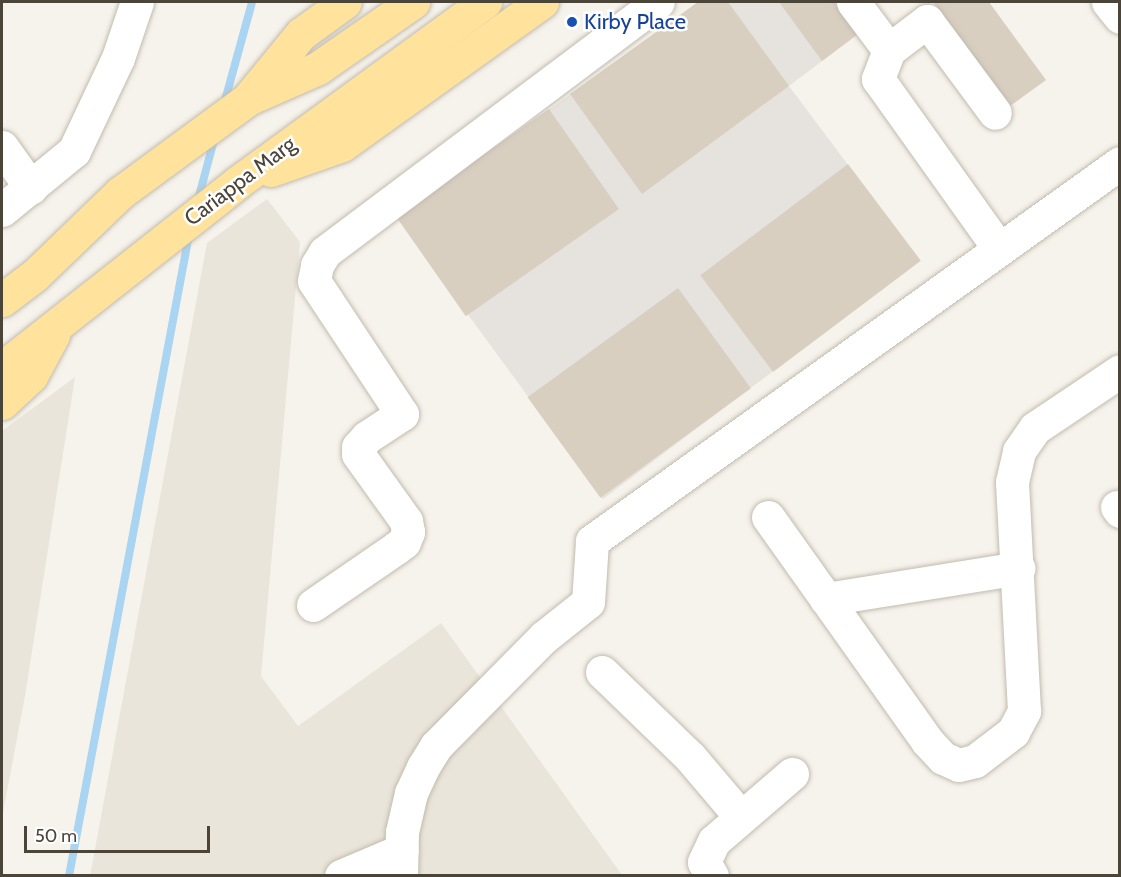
<!DOCTYPE html>
<style>
body{margin:0}
#map{position:relative;width:1121px;height:877px;overflow:hidden;background:#f6f3ec;font-family:Cabin,sans-serif}
div>[style]{position:absolute}
.residential>*{inset:0;background:#eae5da}
.industrial>*{inset:0;background:#e6e2dd}
.stream>*{height:8px;margin:-4px;padding:0 4px;transform-origin:4px;border-radius:4px;background:#a9d4f2}
.building>*{inset:0;background:#d8cfc1;transform-origin:0 0}
.roads{filter:drop-shadow(0 0 2px #c2bbae) drop-shadow(0 0 2px #c2bbae)}
.minor>*{height:33px;margin:-16.5px;padding:0 16.5px;transform-origin:16.5px;border-radius:16.5px;background:#fff}
.major>*{height:33px;margin:-16.5px;padding:0 16.5px;transform-origin:16.5px;border-radius:16.5px;background:#ffe39c}
.dots>*{width:16px;height:16px;translate:-50% -50%;box-sizing:border-box;border:3px solid #fff;border-radius:50%}
span{translate:-50% -50%;white-space:nowrap;text-align:center;line-height:1.15;-webkit-text-stroke:5px #fff;paint-order:stroke}
.transit-label{font-size:22px;color:#164399}
.left{translate:0 -50%;text-align:left}
.street-label{font-size:22px;color:#4b4439}
.frame{position:absolute;inset:0;border:3px solid #4b4439;pointer-events:none}
.scale{position:absolute;left:24px;top:826px;width:186px;height:27px;box-sizing:border-box;border:3px solid #4b4439;border-top:0;padding-left:8px;font-size:18px;line-height:21px;white-space:nowrap;color:#4b4439;-webkit-text-stroke:4px #fff;paint-order:stroke}
</style>
<div id="map">
<div class="residential">
<div style="clip-path:polygon(267px 199px,300px 242px,261px 676px,298px 726px,441px 623px,622px 875px,90px 876px,207px 243px)"></div>
<div style="clip-path:polygon(75px 377px,25px 696px,2px 818px,2px 431px)"></div>
</div>
<div class="industrial">
<div style="clip-path:polygon(698px 2px,834px 2px,858px 34px,789px 86px,920px 261px,603px 499px,398px 219px)"></div>
</div>
<div class="stream">
<div style="left:224px;top:104px;width:106px;rotate:-74.6deg"></div>
<div style="left:198px;top:200px;width:66px;rotate:-75.1deg"></div>
<div style="left:69px;top:876px;width:652px;rotate:-79.4deg"></div>
</div>
<div class="building">
<div style="clip-path:polygon(698px 2px,728px 2px,789px 86px,642px 194px,570px 94px)"></div>
<div style="clip-path:polygon(779px 2px,834px 2px,858px 34px,822px 61px)"></div>
<div style="clip-path:polygon(933px 2px,989px 2px,1046px 80px,1010px 106px)"></div>
<div style="left:549px;top:109px;width:122px;height:187px;rotate:55deg"></div>
<div style="left:848px;top:164px;width:121px;height:185px;rotate:53deg"></div>
<div style="left:678px;top:288px;width:124px;height:186px;rotate:54deg"></div>
</div>
<div class="roads">
<div class="minor">
<div style="left:853px;top:2px;width:60px;rotate:53.1deg"></div>
<div style="left:889px;top:50px;width:31px;rotate:111deg"></div>
<div style="left:878px;top:79px;width:206px;rotate:54.5deg"></div>
<div style="left:1108px;top:2px;width:19px;rotate:51deg"></div>
<div style="left:889px;top:50px;width:48px;rotate:-37.3deg"></div>
<div style="left:927px;top:21px;width:114px;rotate:53.5deg"></div>
<div style="left:2px;top:147px;width:50px;rotate:54.7deg"></div>
<div style="left:2px;top:210px;width:93px;rotate:-39.3deg"></div>
<div style="left:74px;top:151px;width:103px;rotate:-64.7deg"></div>
<div style="left:118px;top:58px;width:59px;rotate:-71.3deg"></div>
<div style="left:1117px;top:507px;width:5px;rotate:53deg"></div>
<div style="left:768px;top:517px;width:275px;rotate:54.6deg"></div>
<div style="left:927px;top:741px;width:23px;rotate:47deg"></div>
<div style="left:943px;top:758px;width:17px;rotate:24deg"></div>
<div style="left:959px;top:765px;width:16px;rotate:-14deg"></div>
<div style="left:975px;top:761px;width:48px;rotate:-37.3deg"></div>
<div style="left:1013px;top:732px;width:24px;rotate:-62deg"></div>
<div style="left:1024px;top:711px;width:229px;rotate:-93deg"></div>
<div style="left:1012px;top:482px;width:32px;rotate:-77deg"></div>
<div style="left:1019px;top:451px;width:28px;rotate:-55deg"></div>
<div style="left:1035px;top:428px;width:102px;rotate:-33.8deg"></div>
<div style="left:826px;top:599px;width:195px;rotate:-9.1deg"></div>
<div style="left:313px;top:605px;width:101px;rotate:-34.5deg"></div>
<div style="left:396px;top:548px;width:10px;rotate:-37deg"></div>
<div style="left:404px;top:542px;width:11px;rotate:-68deg"></div>
<div style="left:408px;top:532px;width:11px;rotate:-100deg"></div>
<div style="left:406px;top:521px;width:82px;rotate:-125.6deg"></div>
<div style="left:358px;top:454px;width:7px;rotate:-90deg"></div>
<div style="left:358px;top:447px;width:13px;rotate:-48deg"></div>
<div style="left:367px;top:437px;width:42px;rotate:-33.3deg"></div>
<div style="left:402px;top:414px;width:159px;rotate:-123.5deg"></div>
<div style="left:314px;top:281px;width:16px;rotate:-79deg"></div>
<div style="left:317px;top:265px;width:15px;rotate:-58deg"></div>
<div style="left:325px;top:252px;width:416px;rotate:-36.9deg"></div>
<div style="left:602px;top:672px;width:122px;rotate:44deg"></div>
<div style="left:690px;top:757px;width:77px;rotate:49.7deg"></div>
<div style="left:341px;top:876px;width:66px;rotate:-23.1deg"></div>
<div style="left:401px;top:876px;width:44px;rotate:-88.7deg"></div>
<div style="left:402px;top:832px;width:40px;rotate:-77deg"></div>
<div style="left:411px;top:793px;width:29px;rotate:-65deg"></div>
<div style="left:423px;top:767px;width:25px;rotate:-58deg"></div>
<div style="left:436px;top:746px;width:153px;rotate:-45.3deg"></div>
<div style="left:544px;top:637px;width:56px;rotate:-38.5deg"></div>
<div style="left:588px;top:602px;width:61px;rotate:-86.2deg"></div>
<div style="left:592px;top:541px;width:649px;rotate:-35.6deg"></div>
<div style="left:712px;top:876px;width:16px;rotate:-120deg"></div>
<div style="left:704px;top:862px;width:23px;rotate:-65deg"></div>
<div style="left:714px;top:841px;width:103px;rotate:-40.7deg"></div>
</div>
<div class="major">
<div style="left:251px;top:95px;width:79px;rotate:-50.7deg"></div>
<div style="left:301px;top:34px;width:54px;rotate:-36deg"></div>
<div style="left:271px;top:170px;width:75px;rotate:-19.4deg"></div>
<div style="left:342px;top:145px;width:246px;rotate:-35.6deg"></div>
<div style="left:2px;top:300px;width:41px;rotate:-37.1deg"></div>
<div style="left:35px;top:275px;width:118px;rotate:-44deg"></div>
<div style="left:120px;top:193px;width:159px;rotate:-36.3deg"></div>
<div style="left:248px;top:99px;width:77px;rotate:-23.9deg"></div>
<div style="left:318px;top:68px;width:116px;rotate:-34.8deg"></div>
<div style="left:2px;top:368px;width:300px;rotate:-38.2deg"></div>
<div style="left:238px;top:182px;width:306px;rotate:-36.1deg"></div>
<div style="left:2px;top:403px;width:40px;rotate:-43deg"></div>
<div style="left:31px;top:376px;width:47px;rotate:-61.8deg"></div>
</div>
</div>
<div class="dots">
<div style="left:572px;top:22px;background:#1a4fb4"></div>
</div>
<div class="transit-label">
<span class="left" style="left:584px;top:22px">Kirby Place</span>
</div>
<div class="street-label">
<span style="left:240px;top:181px;rotate:-37deg">Cariappa Marg</span>
</div>
<div class="frame"></div>
<div class="scale">50 m</div>
</div>
